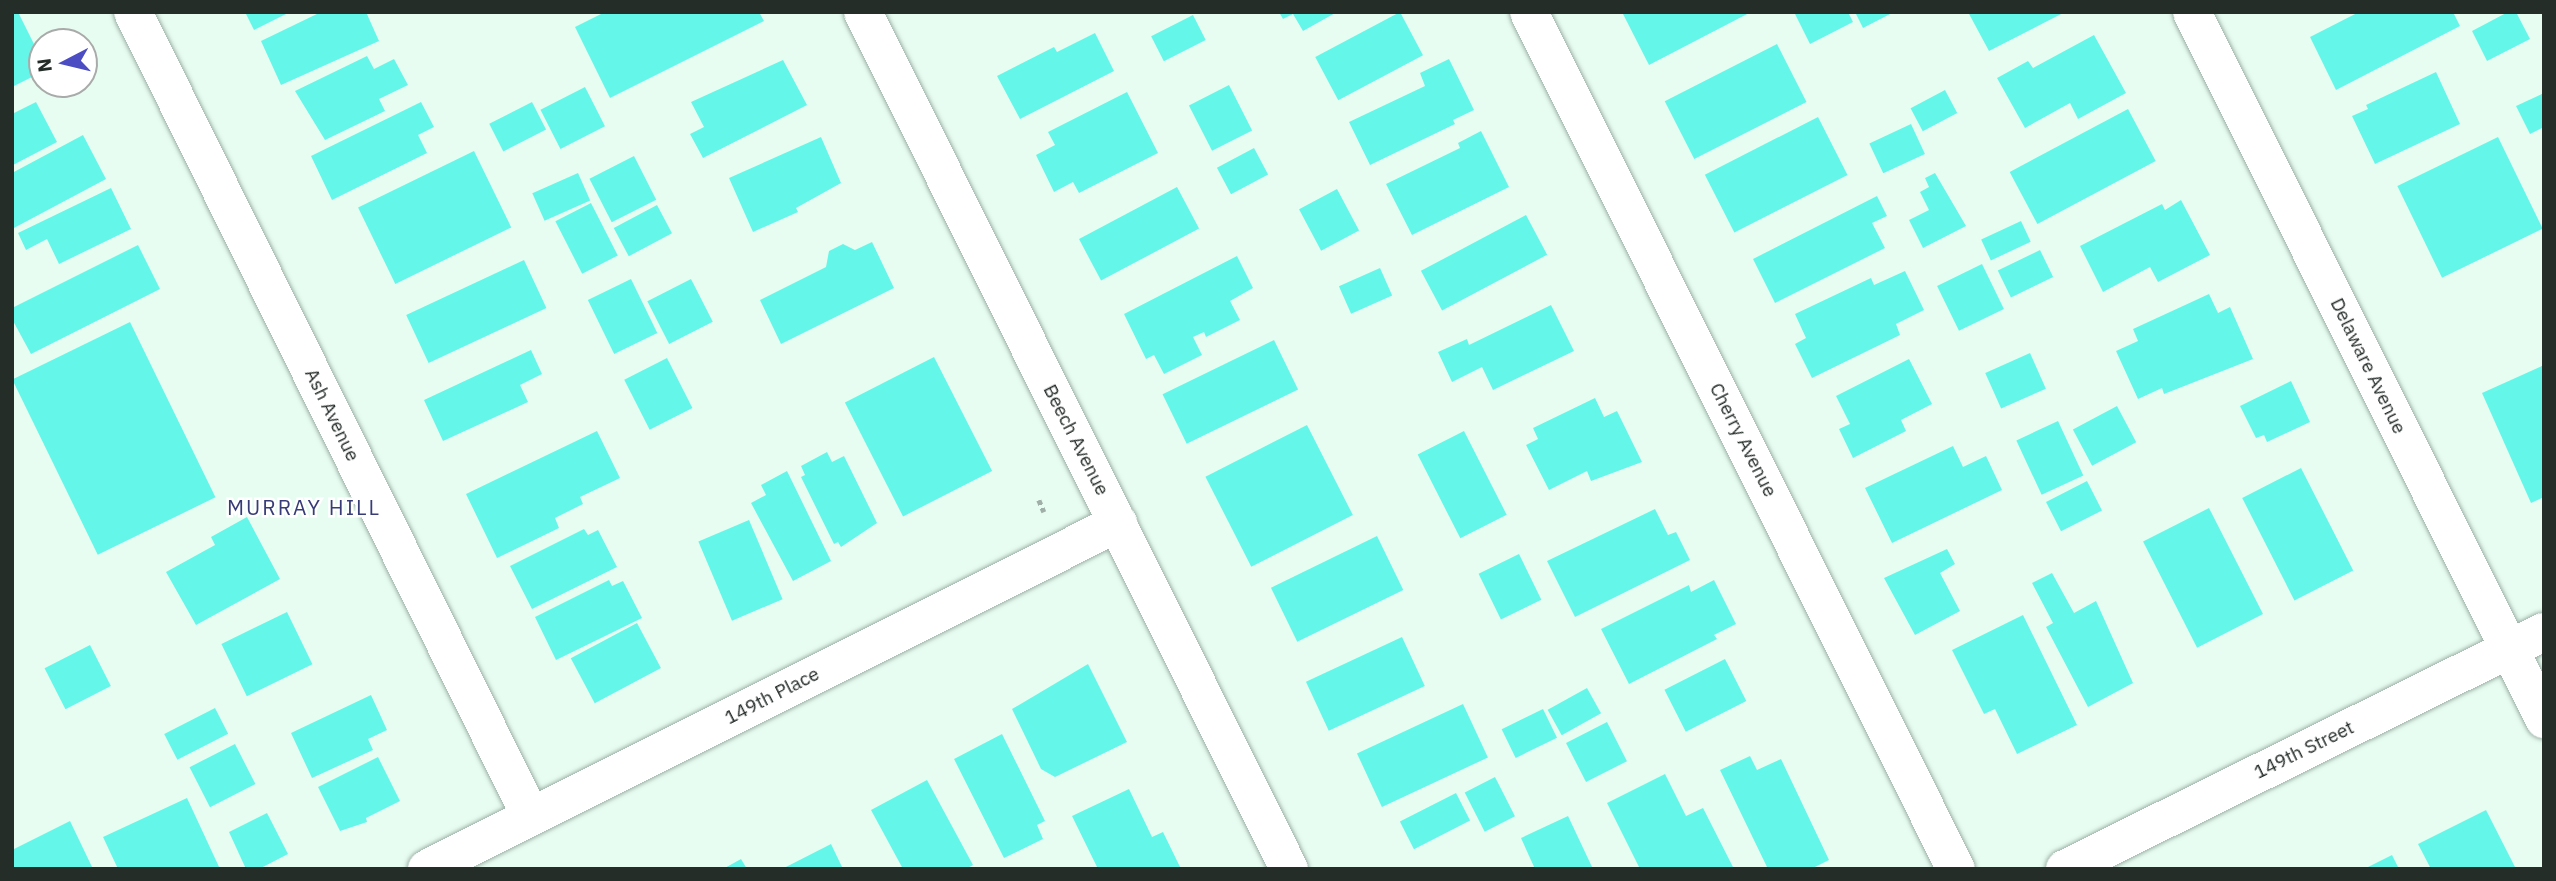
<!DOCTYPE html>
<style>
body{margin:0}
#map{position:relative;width:2556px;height:881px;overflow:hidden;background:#e8fdf2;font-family:"IBM Plex Sans",sans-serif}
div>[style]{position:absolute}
.building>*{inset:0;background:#64f7e9;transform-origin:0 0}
.path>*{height:4.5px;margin-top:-2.25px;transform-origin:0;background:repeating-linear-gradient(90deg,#a0b0a8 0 5px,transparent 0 8.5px)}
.roads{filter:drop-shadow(0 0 2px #9eb1a7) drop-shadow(0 0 2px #9eb1a7)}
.minor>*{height:38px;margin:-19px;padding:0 19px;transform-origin:19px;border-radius:19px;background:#fff}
span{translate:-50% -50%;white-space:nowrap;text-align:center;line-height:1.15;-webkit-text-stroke:5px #fff;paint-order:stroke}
.street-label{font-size:19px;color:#252d29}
.neighbourhood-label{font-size:21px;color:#373c77;letter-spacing:2px}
.frame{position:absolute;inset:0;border:14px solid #252d29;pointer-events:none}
.north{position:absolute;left:28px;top:28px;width:70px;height:70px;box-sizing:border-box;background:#fff;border:2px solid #a8aba9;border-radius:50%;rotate:263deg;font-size:19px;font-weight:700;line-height:28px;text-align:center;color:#252d29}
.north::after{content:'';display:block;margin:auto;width:24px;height:32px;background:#4c4dc3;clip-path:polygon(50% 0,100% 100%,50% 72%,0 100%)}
</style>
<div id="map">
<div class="building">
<div style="clip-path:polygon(12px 12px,18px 12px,42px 60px,42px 72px,12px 87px)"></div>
<div style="clip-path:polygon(245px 12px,290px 12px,254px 30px)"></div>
<div style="clip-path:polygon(321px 12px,366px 12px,379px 41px,281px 85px,261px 41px)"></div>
<div style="clip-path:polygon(605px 12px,759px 12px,764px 21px,610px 98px,575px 27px)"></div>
<div style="clip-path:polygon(1279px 12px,1337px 12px,1303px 31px,1293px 14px,1283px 19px)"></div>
<div style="left:1400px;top:12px;width:49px;height:96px;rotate:62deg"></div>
<div style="clip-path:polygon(1622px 12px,1751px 12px,1649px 65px)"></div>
<div style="clip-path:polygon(1794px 12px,1848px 12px,1853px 22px,1810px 44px)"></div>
<div style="clip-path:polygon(1855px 12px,1894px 12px,1863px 28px)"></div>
<div style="clip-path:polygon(1968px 12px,2065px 12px,1989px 51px)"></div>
<div style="clip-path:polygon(2359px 12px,2453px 12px,2460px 26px,2336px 90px,2310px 37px)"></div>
<div style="clip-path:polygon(2508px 12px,2516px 12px,2530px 39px,2487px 61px,2472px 31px)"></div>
<div style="left:1193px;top:15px;width:28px;height:47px;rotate:63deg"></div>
<div style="clip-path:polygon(1095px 33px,1114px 71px,1020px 119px,997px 76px,1054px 47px,1057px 52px)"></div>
<div style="clip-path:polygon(2094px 35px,2126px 93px,2078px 119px,2070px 103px,2025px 128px,1997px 78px,2028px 61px,2033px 68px)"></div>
<div style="left:1777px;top:44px;width:65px;height:126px;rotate:63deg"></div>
<div style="clip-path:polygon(367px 56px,374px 69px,394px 59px,408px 85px,379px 99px,385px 111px,325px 140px,295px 91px)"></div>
<div style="clip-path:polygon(1449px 59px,1474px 110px,1453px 120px,1455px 124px,1370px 165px,1349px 122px,1425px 86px,1420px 73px)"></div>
<div style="clip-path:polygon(783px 60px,807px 105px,703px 158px,690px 134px,704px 127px,691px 102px)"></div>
<div style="clip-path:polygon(2436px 72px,2460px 124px,2375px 164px,2352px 116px,2368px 109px,2366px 105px)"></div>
<div style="left:1229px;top:85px;width:51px;height:45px;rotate:63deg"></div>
<div style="left:585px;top:87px;width:44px;height:50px;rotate:63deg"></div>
<div style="left:1945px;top:90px;width:26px;height:39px;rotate:62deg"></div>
<div style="clip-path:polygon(1127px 92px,1158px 153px,1079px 193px,1073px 182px,1054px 192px,1036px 155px,1055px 145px,1048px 132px)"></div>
<div style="clip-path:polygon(2544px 93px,2544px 127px,2530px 134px,2516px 106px)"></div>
<div style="clip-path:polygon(36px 102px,57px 142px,13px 165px,12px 114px)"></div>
<div style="clip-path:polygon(421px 102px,434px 127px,418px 135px,427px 153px,332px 200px,311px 156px)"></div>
<div style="left:532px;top:102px;width:31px;height:48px;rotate:63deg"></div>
<div style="left:2128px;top:109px;width:59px;height:134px;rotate:62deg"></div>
<div style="left:1818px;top:117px;width:65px;height:127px;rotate:63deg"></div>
<div style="left:1911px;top:124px;width:33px;height:46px;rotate:65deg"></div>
<div style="clip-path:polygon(1481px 131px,1509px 187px,1412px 235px,1386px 184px,1460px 148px,1458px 143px)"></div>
<div style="clip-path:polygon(83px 135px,106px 179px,12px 229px,12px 173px)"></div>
<div style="clip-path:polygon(821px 137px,841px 183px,796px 208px,798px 212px,753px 232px,729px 178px)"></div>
<div style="left:2498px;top:137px;width:102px;height:112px;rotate:64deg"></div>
<div style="left:1254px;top:148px;width:30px;height:42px;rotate:62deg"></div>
<div style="left:474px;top:151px;width:85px;height:129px;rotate:64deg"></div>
<div style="left:634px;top:156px;width:49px;height:50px;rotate:63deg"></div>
<div style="left:578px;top:173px;width:30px;height:50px;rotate:66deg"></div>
<div style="clip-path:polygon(1935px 173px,1966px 226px,1923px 248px,1909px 220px,1929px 210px,1920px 192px,1929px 187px,1925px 178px)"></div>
<div style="left:1177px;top:187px;width:47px;height:111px;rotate:62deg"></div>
<div style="clip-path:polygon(111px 188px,131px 229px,59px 264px,47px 239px,26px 250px,18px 233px)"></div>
<div style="left:1337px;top:189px;width:47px;height:43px;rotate:62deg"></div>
<div style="clip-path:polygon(1877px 196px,1887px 216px,1872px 223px,1885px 248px,1775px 303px,1753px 259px)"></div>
<div style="clip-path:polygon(2181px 200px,2210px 255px,2158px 282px,2150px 267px,2103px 292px,2080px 246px,2162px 204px,2165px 210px)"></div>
<div style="left:591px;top:203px;width:59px;height:40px;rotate:63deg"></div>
<div style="left:657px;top:205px;width:32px;height:49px;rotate:62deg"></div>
<div style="left:1526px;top:215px;width:45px;height:119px;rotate:62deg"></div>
<div style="left:2021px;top:221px;width:23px;height:44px;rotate:65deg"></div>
<div style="clip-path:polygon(872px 242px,894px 288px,781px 344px,760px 300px,826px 267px,829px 251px,843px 244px,855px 250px)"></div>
<div style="clip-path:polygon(138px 245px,160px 289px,31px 354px,12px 319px,12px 308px)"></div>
<div style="left:2040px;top:250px;width:30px;height:47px;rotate:64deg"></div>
<div style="clip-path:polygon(1237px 256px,1253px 288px,1230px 301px,1240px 320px,1206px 337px,1204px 332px,1193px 337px,1202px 355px,1164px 374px,1154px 355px,1146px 359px,1124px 314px)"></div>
<div style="left:524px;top:260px;width:53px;height:130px;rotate:65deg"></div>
<div style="left:1982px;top:264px;width:50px;height:50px;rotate:64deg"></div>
<div style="left:1380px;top:268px;width:30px;height:45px;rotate:66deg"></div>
<div style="clip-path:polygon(1905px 271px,1924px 310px,1896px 324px,1900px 335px,1812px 378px,1795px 344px,1806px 338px,1795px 314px,1871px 278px,1874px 285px)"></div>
<div style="left:631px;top:279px;width:60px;height:48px;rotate:64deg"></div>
<div style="left:691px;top:279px;width:48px;height:49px;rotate:63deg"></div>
<div style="clip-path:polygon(2209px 294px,2218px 313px,2230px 307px,2253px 359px,2164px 394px,2162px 388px,2138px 399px,2116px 351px,2138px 341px,2133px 329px)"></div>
<div style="clip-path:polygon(1551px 305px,1574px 351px,1493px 390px,1482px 367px,1452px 382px,1438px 352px,1467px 339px,1469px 345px)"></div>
<div style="left:130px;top:322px;width:195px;height:131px;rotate:64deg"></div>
<div style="left:1274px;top:340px;width:55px;height:124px;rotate:64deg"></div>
<div style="clip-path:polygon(531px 350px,542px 374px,520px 385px,528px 402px,443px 441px,424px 400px)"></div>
<div style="left:2030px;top:353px;width:39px;height:49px;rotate:66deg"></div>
<div style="left:934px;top:357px;width:128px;height:100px;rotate:63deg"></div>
<div style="left:667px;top:358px;width:56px;height:48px;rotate:63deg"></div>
<div style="clip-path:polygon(1909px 359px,1932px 404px,1901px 420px,1906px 431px,1853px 458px,1839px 429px,1850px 424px,1836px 396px)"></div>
<div style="clip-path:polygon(2544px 365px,2544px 497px,2531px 503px,2482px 393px)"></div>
<div style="clip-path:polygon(2291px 381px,2310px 422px,2267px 442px,2264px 435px,2256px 438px,2240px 406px)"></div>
<div style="clip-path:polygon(1595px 398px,1604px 417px,1617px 411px,1642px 462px,1591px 481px,1587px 471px,1549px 490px,1526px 445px,1538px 439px,1533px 428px)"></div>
<div style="left:2117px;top:406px;width:41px;height:50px;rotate:62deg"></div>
<div style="left:2058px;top:421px;width:60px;height:46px;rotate:65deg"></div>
<div style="left:1307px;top:425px;width:101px;height:114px;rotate:63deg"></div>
<div style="clip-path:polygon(597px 431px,620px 478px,580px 497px,583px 504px,555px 518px,559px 528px,497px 558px,466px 494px)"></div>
<div style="left:1464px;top:431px;width:94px;height:52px;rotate:63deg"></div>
<div style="clip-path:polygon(1953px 446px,1963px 467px,1986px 456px,2002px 490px,1892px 543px,1865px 488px)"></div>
<div style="clip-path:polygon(827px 452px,832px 462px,844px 456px,877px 523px,841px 547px,838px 542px,834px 544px,801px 477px,805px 475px,801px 466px)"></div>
<div style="left:2301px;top:468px;width:115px;height:66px;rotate:63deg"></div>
<div style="clip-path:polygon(787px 471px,831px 561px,793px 581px,751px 503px,766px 495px,761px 485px)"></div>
<div style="left:2087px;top:481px;width:33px;height:46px;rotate:63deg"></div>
<div style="left:2209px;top:508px;width:119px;height:74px;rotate:63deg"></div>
<div style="clip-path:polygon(1655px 509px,1668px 535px,1676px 532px,1690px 560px,1575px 617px,1547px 561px)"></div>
<div style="clip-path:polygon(247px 517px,280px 579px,196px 625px,166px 572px,215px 545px,211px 537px)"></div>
<div style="left:749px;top:520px;width:86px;height:55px;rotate:67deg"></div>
<div style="clip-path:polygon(584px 529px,588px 535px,598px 530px,617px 567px,532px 609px,510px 566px)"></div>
<div style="left:1377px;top:536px;width:60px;height:118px;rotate:64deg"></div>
<div style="clip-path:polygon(1947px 549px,1955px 564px,1940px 573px,1960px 611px,1915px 635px,1884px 578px)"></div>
<div style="left:1519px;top:554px;width:51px;height:45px;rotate:64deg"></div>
<div style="clip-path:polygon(2052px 573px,2074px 613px,2096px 601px,2133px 683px,2088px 707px,2046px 627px,2053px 623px,2032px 583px)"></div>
<div style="clip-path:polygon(609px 580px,612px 586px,623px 581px,642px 618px,556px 660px,535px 617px)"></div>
<div style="clip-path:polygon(1714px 580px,1736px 624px,1714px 635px,1717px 639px,1629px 684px,1601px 629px,1689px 585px,1691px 592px)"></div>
<div style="left:287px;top:612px;width:58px;height:73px;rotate:64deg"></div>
<div style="clip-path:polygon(2023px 615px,2077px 725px,2017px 754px,1995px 709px,1984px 714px,1952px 650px)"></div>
<div style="left:637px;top:623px;width:51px;height:75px;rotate:62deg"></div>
<div style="left:1402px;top:637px;width:54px;height:106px;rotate:65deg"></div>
<div style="left:90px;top:645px;width:46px;height:51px;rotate:63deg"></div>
<div style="left:1725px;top:659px;width:47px;height:68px;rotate:63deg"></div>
<div style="clip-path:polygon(1088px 664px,1127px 742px,1055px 777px,1041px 769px,1012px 709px)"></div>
<div style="left:1587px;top:688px;width:29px;height:45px;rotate:61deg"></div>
<div style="clip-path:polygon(371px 695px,387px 730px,368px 739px,373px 750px,312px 778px,291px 733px)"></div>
<div style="left:1463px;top:704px;width:59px;height:117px;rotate:65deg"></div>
<div style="left:215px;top:708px;width:29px;height:57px;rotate:63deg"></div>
<div style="left:1543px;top:709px;width:32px;height:46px;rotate:64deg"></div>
<div style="left:1607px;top:722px;width:44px;height:46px;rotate:63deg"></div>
<div style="clip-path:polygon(1002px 734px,1045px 821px,1037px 825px,1043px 839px,1004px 858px,954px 759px)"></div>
<div style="left:235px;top:744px;width:45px;height:51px;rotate:63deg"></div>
<div style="clip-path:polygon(1750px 756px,1757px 770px,1781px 759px,1829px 860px,1811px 869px,1767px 867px,1720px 770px)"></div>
<div style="clip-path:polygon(378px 757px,400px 801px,366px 818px,367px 822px,340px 831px,318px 787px)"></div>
<div style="clip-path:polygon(1665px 774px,1686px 816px,1703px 808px,1734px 869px,1640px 869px,1607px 803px)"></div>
<div style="left:1495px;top:777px;width:44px;height:34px;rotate:63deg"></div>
<div style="clip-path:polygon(927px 780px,973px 865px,966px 869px,903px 869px,871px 810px)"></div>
<div style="clip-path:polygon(1129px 789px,1152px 837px,1163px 832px,1181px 869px,1098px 869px,1072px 816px)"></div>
<div style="left:1456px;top:793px;width:31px;height:63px;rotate:63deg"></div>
<div style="clip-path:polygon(187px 798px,220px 869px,118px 869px,103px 837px)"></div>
<div style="clip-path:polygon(2486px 810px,2516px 869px,2431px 869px,2418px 844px)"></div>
<div style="clip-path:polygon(267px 813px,288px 854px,259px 869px,246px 869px,229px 832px)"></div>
<div style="clip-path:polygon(1568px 816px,1593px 869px,1535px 869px,1521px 838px)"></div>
<div style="clip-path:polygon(70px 821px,93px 869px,12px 869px,12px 850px)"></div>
<div style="clip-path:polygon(831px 844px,843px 869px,782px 869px)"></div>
<div style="clip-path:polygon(2392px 855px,2399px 869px,2364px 869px)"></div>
<div style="clip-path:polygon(741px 859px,747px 869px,723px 869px)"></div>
</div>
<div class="path">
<div style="left:1039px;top:500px;width:13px;rotate:67deg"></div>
</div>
<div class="roads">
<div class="minor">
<div style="left:133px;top:12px;width:898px;rotate:63.69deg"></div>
<div style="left:863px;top:12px;width:957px;rotate:63.57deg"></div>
<div style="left:1529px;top:12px;width:957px;rotate:63.52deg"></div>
<div style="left:2192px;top:12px;width:790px;rotate:63.53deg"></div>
<div style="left:427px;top:869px;width:773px;rotate:-26.6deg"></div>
<div style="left:2065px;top:869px;width:534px;rotate:-26.33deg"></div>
</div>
</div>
<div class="street-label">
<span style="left:2368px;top:366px;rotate:64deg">Delaware Avenue</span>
<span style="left:332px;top:415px;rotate:64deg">Ash Avenue</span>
<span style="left:1076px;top:440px;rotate:63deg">Beech Avenue</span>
<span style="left:1743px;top:440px;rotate:63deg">Cherry Avenue</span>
<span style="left:772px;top:696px;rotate:-27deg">149th Place</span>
<span style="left:2304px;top:750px;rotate:-26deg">149th Street</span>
</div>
<div class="neighbourhood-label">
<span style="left:304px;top:507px">MURRAY HILL</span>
</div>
<div class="frame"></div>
<div class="north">N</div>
</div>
